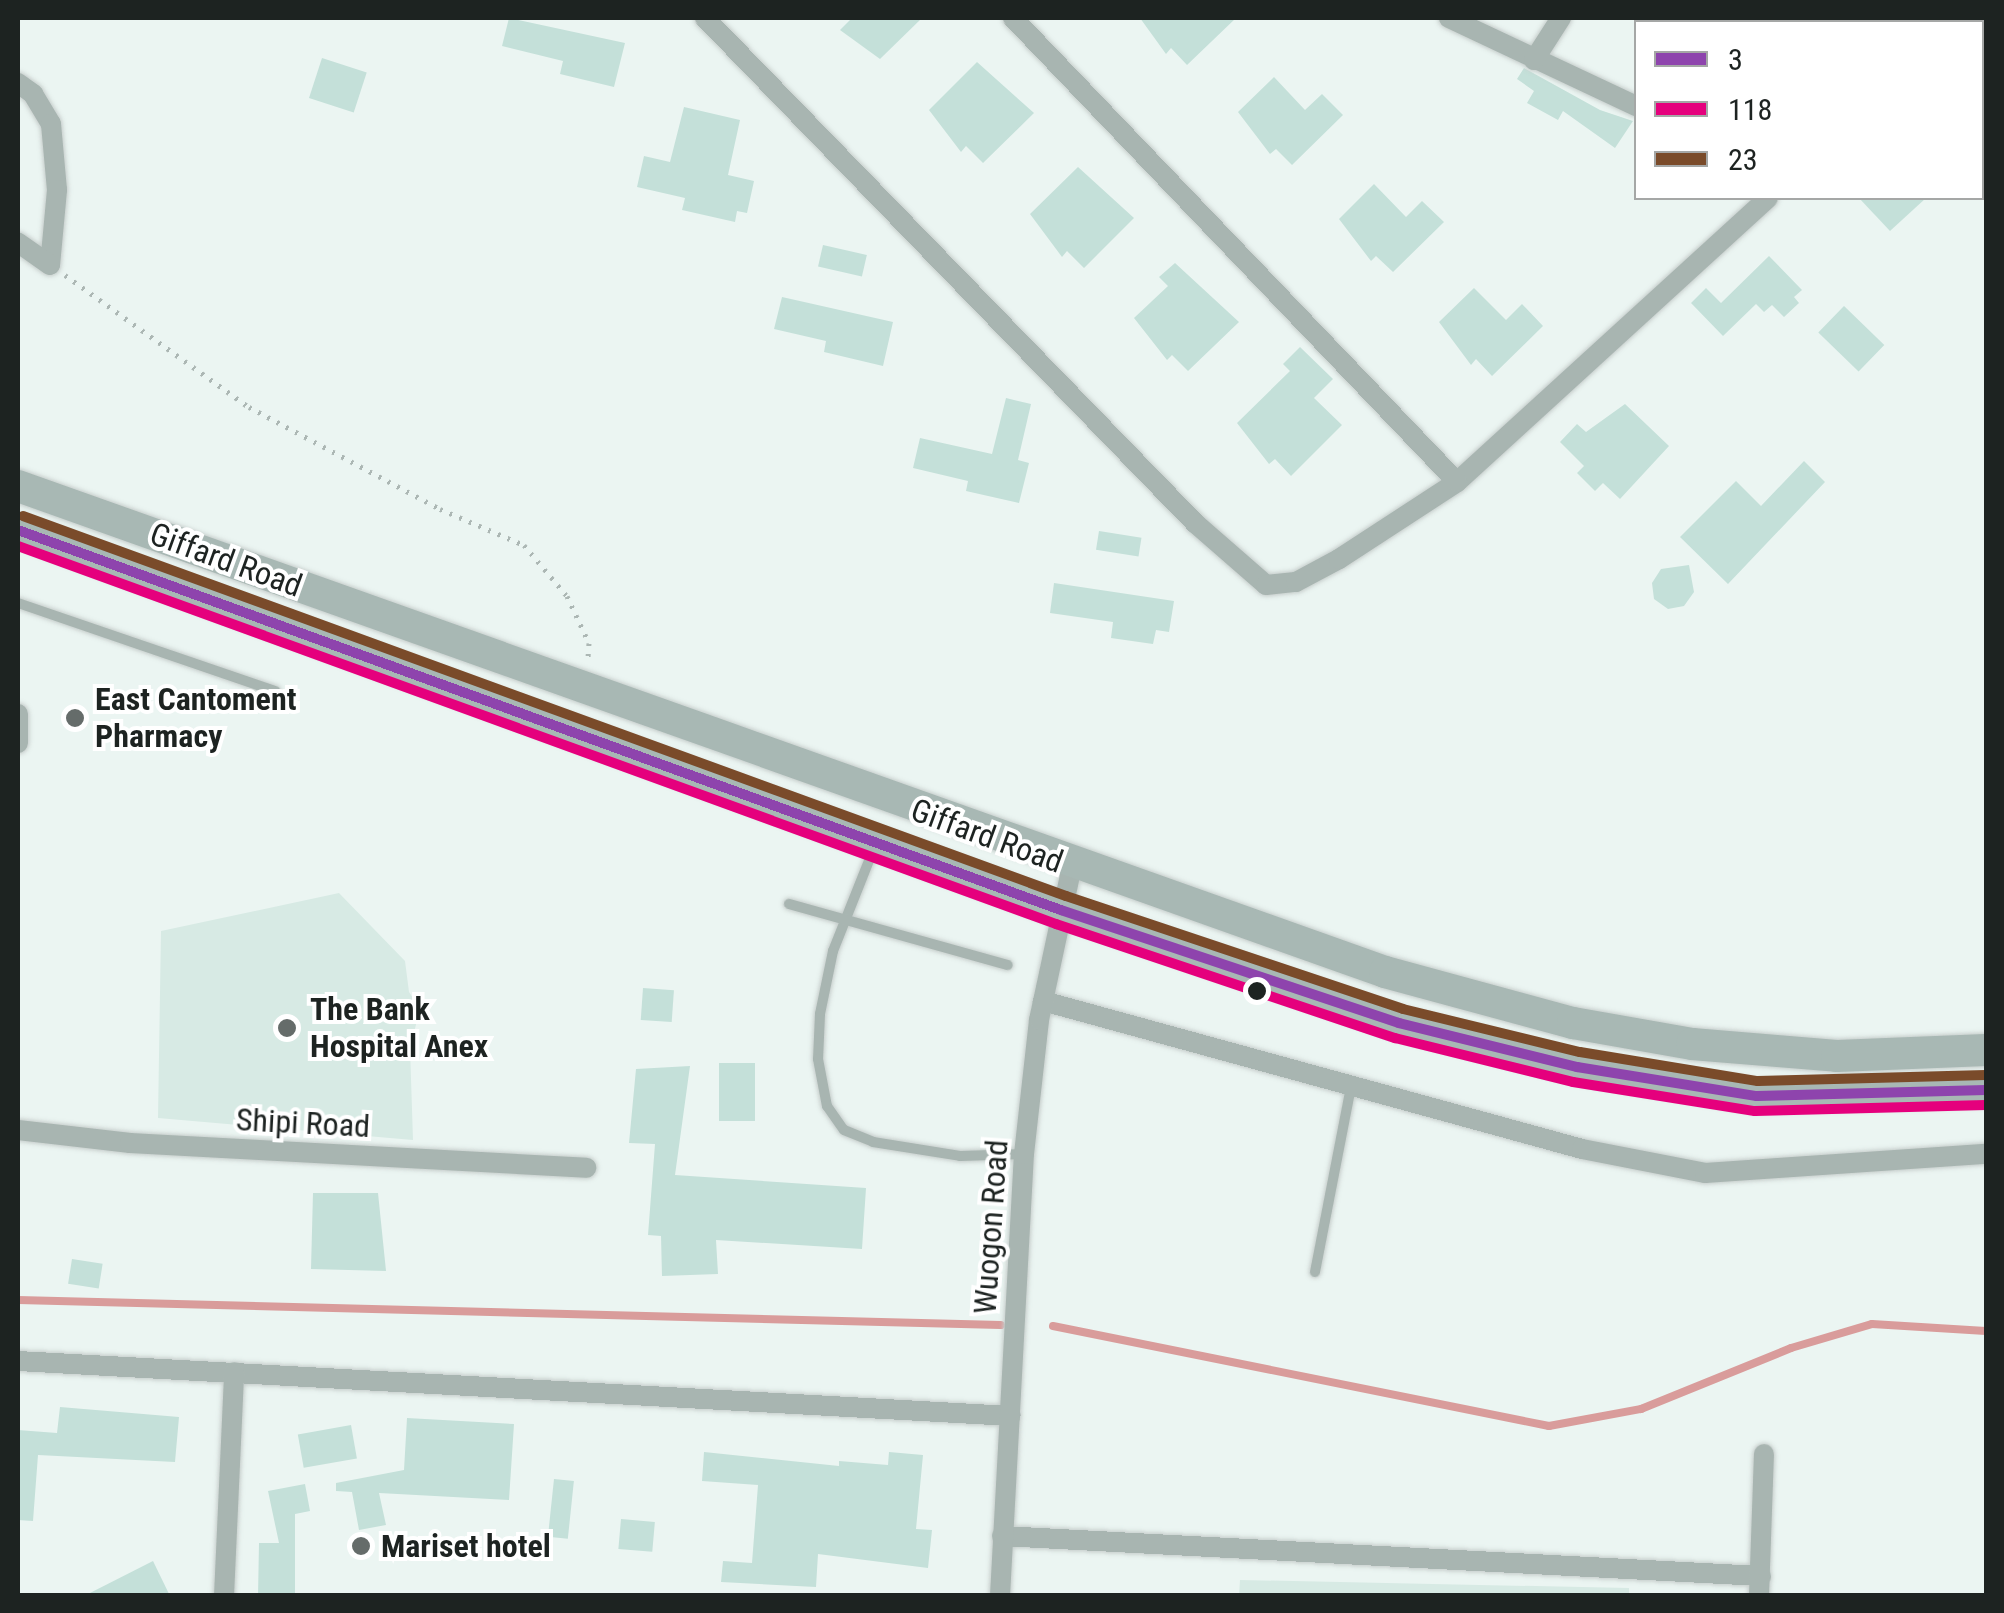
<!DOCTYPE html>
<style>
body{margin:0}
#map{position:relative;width:2004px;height:1613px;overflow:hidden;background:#ebf5f2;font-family:"Roboto Condensed",sans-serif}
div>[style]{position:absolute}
.built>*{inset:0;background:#d7eae4}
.stream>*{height:8px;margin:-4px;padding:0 4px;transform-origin:4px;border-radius:4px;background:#d99c9b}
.building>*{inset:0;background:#c4e0d9;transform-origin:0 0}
.path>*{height:5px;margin-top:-2.5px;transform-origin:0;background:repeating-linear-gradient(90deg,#acb7b4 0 2.5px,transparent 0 10.5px)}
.roads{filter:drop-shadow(0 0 2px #c7cecc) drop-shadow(0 0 2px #c7cecc)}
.service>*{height:10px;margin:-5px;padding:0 5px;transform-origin:5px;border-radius:5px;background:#a8b5b1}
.minor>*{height:20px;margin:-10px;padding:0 10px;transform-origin:10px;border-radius:10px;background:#a8b5b1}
.primary>*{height:32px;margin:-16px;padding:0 16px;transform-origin:16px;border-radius:16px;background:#a8b8b4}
.bus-1>*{height:10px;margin:-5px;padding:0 5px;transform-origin:5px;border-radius:5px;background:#8e44ad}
.bus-2>*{height:10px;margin:-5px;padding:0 5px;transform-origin:5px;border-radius:5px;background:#e5007d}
.bus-3>*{height:10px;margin:-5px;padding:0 5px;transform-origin:5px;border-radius:5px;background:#7a4b2a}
.dots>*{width:28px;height:28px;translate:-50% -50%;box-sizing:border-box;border:5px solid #fff;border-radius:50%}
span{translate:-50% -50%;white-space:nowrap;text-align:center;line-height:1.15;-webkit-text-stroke:8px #fff;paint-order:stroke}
.street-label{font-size:32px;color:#1d2321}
.poi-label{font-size:32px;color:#1d2321;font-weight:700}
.left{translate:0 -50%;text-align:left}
.frame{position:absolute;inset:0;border:20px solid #1d2321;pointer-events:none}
.legend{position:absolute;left:1634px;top:20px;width:350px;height:180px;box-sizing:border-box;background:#fff;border:2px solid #a5a7a6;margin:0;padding:12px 18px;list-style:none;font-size:30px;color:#1d2321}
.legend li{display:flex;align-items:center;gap:20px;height:50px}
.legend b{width:50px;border:2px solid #a5a7a6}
</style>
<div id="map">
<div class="built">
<div style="clip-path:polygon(339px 893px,405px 961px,409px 992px,420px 1009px,410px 1048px,413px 1140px,158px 1118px,161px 931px)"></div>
<div style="clip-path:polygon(1240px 1580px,1629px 1588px,1629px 1595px,1239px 1596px)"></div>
</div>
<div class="stream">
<div style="left:18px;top:1300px;width:983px;rotate:1.46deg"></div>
<div style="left:1053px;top:1326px;width:506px;rotate:11.4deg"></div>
<div style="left:1549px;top:1426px;width:94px;rotate:-10.5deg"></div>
<div style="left:1641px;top:1409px;width:162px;rotate:-22.1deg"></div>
<div style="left:1791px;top:1348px;width:84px;rotate:-16.5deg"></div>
<div style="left:1872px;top:1324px;width:114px;rotate:3.5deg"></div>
</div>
<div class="building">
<div style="clip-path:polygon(509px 18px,625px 43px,614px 87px,560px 74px,563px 61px,502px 46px)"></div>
<div style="clip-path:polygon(852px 18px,922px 18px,880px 59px,840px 30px)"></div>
<div style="clip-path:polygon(1140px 18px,1236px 18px,1187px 65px,1171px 48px,1166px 54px)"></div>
<div style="left:322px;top:58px;width:47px;height:42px;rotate:18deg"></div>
<div style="clip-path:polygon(977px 62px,1034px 113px,983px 163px,966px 146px,961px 152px,929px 110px)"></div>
<div style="clip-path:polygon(1524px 68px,1600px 110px,1633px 121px,1615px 148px,1563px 111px,1558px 120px,1527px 103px,1534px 91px,1517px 79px)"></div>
<div style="clip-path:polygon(1274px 77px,1305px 110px,1322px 94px,1343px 115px,1292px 165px,1276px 149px,1270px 154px,1238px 112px)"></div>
<div style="clip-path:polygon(684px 107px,740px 120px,728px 175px,754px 181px,747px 213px,737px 211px,735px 222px,682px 210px,685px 198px,637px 187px,644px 156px,670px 162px)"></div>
<div style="clip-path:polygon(1078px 167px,1134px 218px,1084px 268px,1067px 251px,1062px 257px,1030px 214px)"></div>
<div style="clip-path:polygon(1374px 184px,1406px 217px,1422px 201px,1444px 222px,1393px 272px,1376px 256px,1371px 261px,1339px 219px)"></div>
<div style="clip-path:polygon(1859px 198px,1926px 198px,1890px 231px)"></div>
<div style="left:823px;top:245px;width:45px;height:22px;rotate:13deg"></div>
<div style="clip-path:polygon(1769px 256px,1802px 290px,1794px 297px,1799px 303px,1784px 317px,1772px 305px,1764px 312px,1756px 304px,1723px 336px,1691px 303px,1706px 288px,1721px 303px)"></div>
<div style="clip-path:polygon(1175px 263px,1239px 322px,1188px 371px,1172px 355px,1167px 360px,1134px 318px,1168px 286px,1159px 277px)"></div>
<div style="clip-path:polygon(1474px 288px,1506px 320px,1522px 304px,1543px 326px,1492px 376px,1476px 359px,1471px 365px,1439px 322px)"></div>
<div style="clip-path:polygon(782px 297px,893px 322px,883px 366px,824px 352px,826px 341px,774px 329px)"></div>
<div style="left:1844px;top:306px;width:56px;height:37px;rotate:44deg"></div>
<div style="clip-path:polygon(1300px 347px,1333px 379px,1314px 398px,1342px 425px,1291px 476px,1275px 459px,1269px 464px,1237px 423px,1290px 371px,1283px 364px)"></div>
<div style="clip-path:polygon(1006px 398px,1031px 404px,1018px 460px,1029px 463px,1019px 503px,966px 491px,968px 481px,913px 468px,920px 438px,992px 454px)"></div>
<div style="clip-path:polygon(1625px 404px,1669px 446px,1620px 499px,1603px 483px,1595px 491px,1577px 473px,1584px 466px,1560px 442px,1577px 424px,1586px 432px)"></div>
<div style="clip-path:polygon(1804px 461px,1825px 482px,1728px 584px,1680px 537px,1736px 481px,1761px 506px)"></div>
<div style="left:1099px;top:531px;width:43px;height:19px;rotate:9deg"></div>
<div style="clip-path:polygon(1689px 565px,1694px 592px,1684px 606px,1668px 609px,1654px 599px,1652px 583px,1661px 569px)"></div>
<div style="clip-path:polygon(1054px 583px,1174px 601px,1169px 632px,1156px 630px,1153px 644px,1111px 638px,1113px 622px,1050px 613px)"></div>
<div style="left:643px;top:988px;width:31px;height:32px;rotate:4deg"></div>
<div style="left:719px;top:1063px;width:36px;height:58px"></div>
<div style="clip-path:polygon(690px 1066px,675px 1175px,866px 1188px,862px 1249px,716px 1240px,718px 1274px,662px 1276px,661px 1236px,648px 1235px,655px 1144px,629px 1143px,636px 1069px)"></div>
<div style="clip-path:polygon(313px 1193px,378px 1193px,386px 1271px,311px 1269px)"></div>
<div style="left:72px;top:1259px;width:31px;height:25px;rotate:9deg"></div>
<div style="clip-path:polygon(60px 1407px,179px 1417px,175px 1462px,38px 1455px,33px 1521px,18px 1520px,18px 1430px,57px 1433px)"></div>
<div style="clip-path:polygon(407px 1418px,514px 1424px,509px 1500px,379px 1493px,386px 1525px,359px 1530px,352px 1492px,336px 1491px,336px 1483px,404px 1470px)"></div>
<div style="left:351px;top:1425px;width:34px;height:54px;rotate:80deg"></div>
<div style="clip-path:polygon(704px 1452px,839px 1466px,839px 1461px,888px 1465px,889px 1452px,923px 1455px,916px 1529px,932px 1530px,928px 1568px,818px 1554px,816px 1587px,721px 1582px,723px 1561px,752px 1563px,758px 1485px,702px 1481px)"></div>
<div style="left:554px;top:1479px;width:20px;height:58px;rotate:6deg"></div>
<div style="clip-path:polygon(305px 1484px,310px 1511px,295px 1514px,295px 1596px,258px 1596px,259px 1543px,279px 1543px,268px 1491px)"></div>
<div style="left:621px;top:1519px;width:34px;height:30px;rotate:5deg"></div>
<div style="clip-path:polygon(153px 1561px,170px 1596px,84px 1596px)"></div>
</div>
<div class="path">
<div style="left:65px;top:275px;width:226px;rotate:35.7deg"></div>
<div style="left:249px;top:407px;width:217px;rotate:28.1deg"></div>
<div style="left:440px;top:509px;width:91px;rotate:23.2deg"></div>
<div style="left:524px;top:545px;width:67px;rotate:49.9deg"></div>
<div style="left:567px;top:596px;width:52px;rotate:64.9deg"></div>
<div style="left:589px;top:643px;width:16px;rotate:94deg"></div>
</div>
<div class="roads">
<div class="service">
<div style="left:18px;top:603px;width:272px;rotate:18.9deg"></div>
<div style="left:874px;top:848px;width:111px;rotate:111.7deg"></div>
<div style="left:833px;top:951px;width:64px;rotate:101.7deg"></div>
<div style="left:820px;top:1014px;width:45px;rotate:92.5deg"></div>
<div style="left:818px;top:1059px;width:48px;rotate:79.2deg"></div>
<div style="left:827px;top:1106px;width:29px;rotate:55deg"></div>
<div style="left:844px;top:1130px;width:31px;rotate:22deg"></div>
<div style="left:873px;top:1142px;width:88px;rotate:9.1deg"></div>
<div style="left:960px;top:1156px;width:64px;rotate:-1.8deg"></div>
<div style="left:789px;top:904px;width:227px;rotate:15.6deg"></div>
<div style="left:1315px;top:1272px;width:188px;rotate:-79deg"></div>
</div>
<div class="minor">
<div style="left:705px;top:18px;width:704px;rotate:45.86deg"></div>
<div style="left:1195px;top:523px;width:94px;rotate:41.1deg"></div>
<div style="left:1266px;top:585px;width:30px;rotate:-6deg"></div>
<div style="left:1296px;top:582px;width:49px;rotate:-28.1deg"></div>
<div style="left:1339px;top:559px;width:141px;rotate:-33.1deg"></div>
<div style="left:1457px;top:482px;width:421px;rotate:-42.4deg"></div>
<div style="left:1013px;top:18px;width:642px;rotate:46.26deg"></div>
<div style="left:1449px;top:18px;width:207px;rotate:25.2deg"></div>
<div style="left:1970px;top:18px;width:8px;rotate:30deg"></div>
<div style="left:1534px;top:60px;width:50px;rotate:-57.3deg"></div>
<div style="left:18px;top:83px;width:19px;rotate:36deg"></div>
<div style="left:33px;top:94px;width:35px;rotate:59deg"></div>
<div style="left:51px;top:124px;width:66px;rotate:84.8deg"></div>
<div style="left:57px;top:190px;width:75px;rotate:95.3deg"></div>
<div style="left:50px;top:265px;width:39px;rotate:-145deg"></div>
<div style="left:18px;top:743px;width:29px;rotate:-90deg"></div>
<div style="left:1043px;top:1001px;width:559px;rotate:15.35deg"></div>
<div style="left:1582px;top:1149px;width:125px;rotate:11deg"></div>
<div style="left:1705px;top:1173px;width:282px;rotate:-3.9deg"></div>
<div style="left:18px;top:1130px;width:113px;rotate:6.6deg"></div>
<div style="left:130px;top:1143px;width:457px;rotate:3.1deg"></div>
<div style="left:18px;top:1361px;width:994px;rotate:3.17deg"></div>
<div style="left:1002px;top:1536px;width:760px;rotate:3.02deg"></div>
<div style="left:224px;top:1596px;width:224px;rotate:-87.4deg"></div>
<div style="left:1000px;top:1596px;width:443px;rotate:-86.9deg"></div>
<div style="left:1024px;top:1154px;width:135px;rotate:-83.6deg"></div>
<div style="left:1039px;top:1020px;width:157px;rotate:-77.9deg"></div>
<div style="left:1759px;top:1596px;width:142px;rotate:-88deg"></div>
</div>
<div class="primary">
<div style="left:18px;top:486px;width:1451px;rotate:19.57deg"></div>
<div style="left:1385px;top:972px;width:195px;rotate:15.2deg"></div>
<div style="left:1573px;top:1023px;width:121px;rotate:10deg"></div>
<div style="left:1692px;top:1044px;width:145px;rotate:4.7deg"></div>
<div style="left:1837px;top:1056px;width:149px;rotate:-2.3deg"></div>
<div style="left:18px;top:530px;width:1110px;rotate:20.02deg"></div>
<div style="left:1061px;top:910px;width:356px;rotate:18.5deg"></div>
<div style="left:1399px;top:1023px;width:183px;rotate:13.9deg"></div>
<div style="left:1577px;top:1067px;width:182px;rotate:9.2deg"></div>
<div style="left:1757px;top:1096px;width:229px;rotate:-1.5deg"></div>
</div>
</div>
<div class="bus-1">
<div style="left:18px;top:530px;width:1110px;rotate:20.02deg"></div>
<div style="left:1061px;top:910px;width:356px;rotate:18.5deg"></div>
<div style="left:1399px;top:1023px;width:183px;rotate:13.9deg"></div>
<div style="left:1577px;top:1067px;width:182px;rotate:9.2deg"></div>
<div style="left:1757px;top:1096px;width:229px;rotate:-1.5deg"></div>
</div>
<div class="bus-2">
<div style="left:18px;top:546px;width:1105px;rotate:20.01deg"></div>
<div style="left:1056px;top:924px;width:358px;rotate:18.6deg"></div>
<div style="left:1395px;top:1038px;width:183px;rotate:13.9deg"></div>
<div style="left:1573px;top:1082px;width:184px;rotate:9.1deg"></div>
<div style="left:1755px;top:1111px;width:231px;rotate:-1.5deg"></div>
</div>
<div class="bus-3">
<div style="left:23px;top:516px;width:1110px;rotate:20.02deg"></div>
<div style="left:1066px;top:896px;width:355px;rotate:18.5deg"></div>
<div style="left:1403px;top:1009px;width:182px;rotate:13.7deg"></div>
<div style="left:1580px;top:1052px;width:180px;rotate:9.3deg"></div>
<div style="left:1758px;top:1081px;width:228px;rotate:-1.5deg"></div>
</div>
<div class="dots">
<div style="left:75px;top:718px;background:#656c6a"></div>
<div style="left:1257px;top:991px;background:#1d2321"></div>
<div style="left:287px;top:1028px;background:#656c6a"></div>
<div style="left:361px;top:1546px;background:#656c6a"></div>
</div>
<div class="street-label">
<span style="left:226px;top:560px;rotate:20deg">Giffard Road</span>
<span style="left:987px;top:836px;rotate:20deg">Giffard Road</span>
<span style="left:303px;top:1123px;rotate:3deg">Shipi Road</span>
<span style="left:991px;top:1227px;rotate:-86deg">Wuogon Road</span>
</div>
<div class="poi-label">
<span class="left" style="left:95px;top:718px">East Cantoment<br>Pharmacy</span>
<span class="left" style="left:310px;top:1028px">The Bank<br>Hospital Anex</span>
<span class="left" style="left:381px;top:1546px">Mariset hotel</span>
</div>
<div class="frame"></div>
<ul class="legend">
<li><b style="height:12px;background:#8e44ad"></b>3</li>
<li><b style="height:12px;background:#e5007d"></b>118</li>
<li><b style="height:12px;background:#7a4b2a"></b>23</li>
</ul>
</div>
